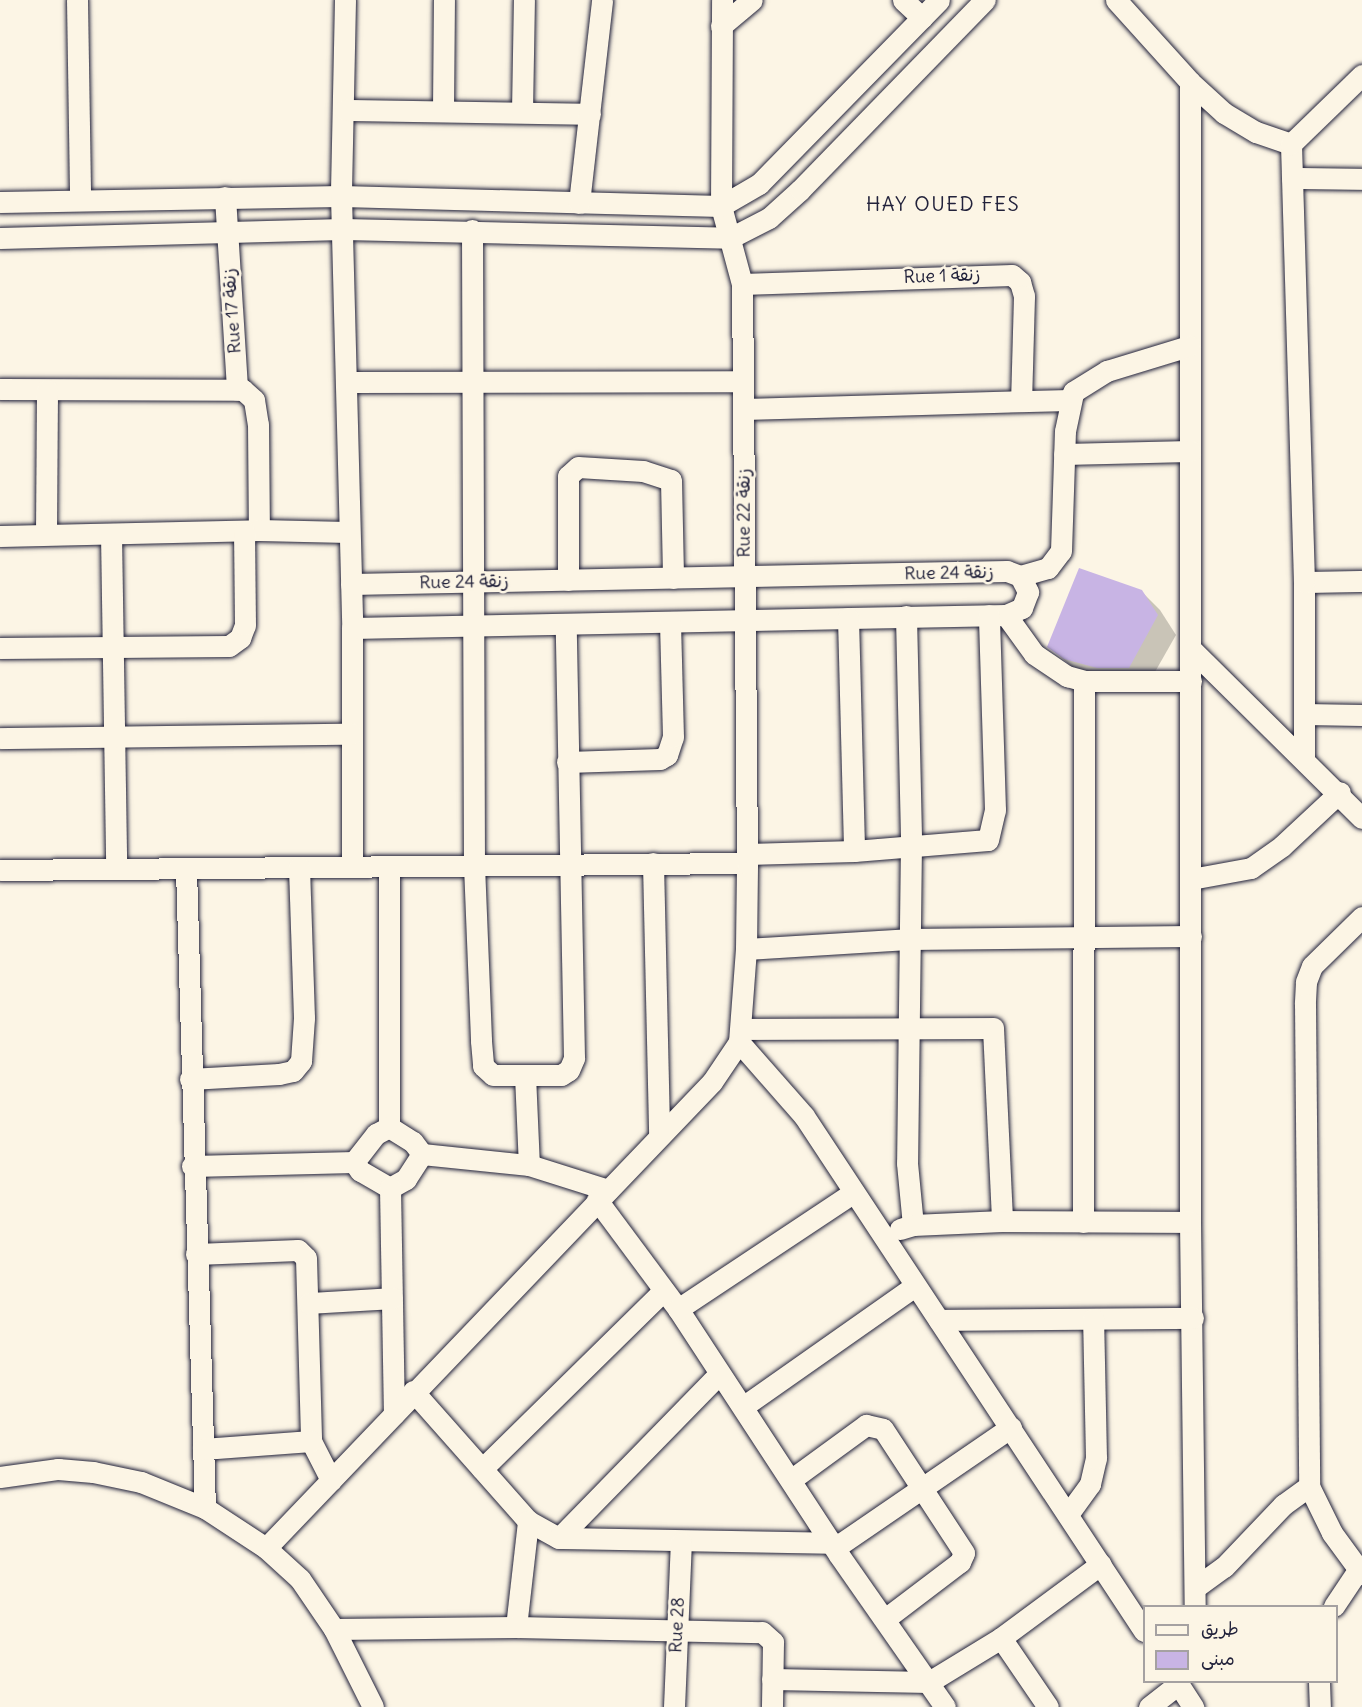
<!DOCTYPE html>
<meta charset="utf-8">
<style>
body{margin:0}
#map{position:relative;width:1362px;height:1707px;overflow:hidden;background:#fcf5e5;font-family:Delius,"Playpen Sans Arabic",sans-serif}
div>[style]{position:absolute}
.shadow>*{inset:0;background:#0003}
.building>*{inset:0;background:#c8b4e4}
.roads{filter:drop-shadow(0 0 2px #22223b) drop-shadow(0 0 2px #22223b)}
.street>*{height:21px;margin:-10.5px;padding:0 10.5px;transform-origin:10.5px;border-radius:10.5px;background:#fcf5e5}
span{translate:-50% -50%;white-space:nowrap;text-align:center;line-height:1.15;-webkit-text-stroke:5px #fcf5e5;paint-order:stroke}
.street-label{font-size:18px;color:#22223b}
.neighbourhood-label{font-size:20px;color:#22223b;letter-spacing:1.5px}
.legend{position:absolute;left:1143px;top:1605px;width:195px;height:78px;box-sizing:border-box;background:#fcf5e5;border:2px solid #a5a1a1;margin:0;padding:8px 10px;list-style:none;font-size:18px;color:#22223b}
.legend li{display:flex;align-items:center;gap:12px;height:30px}
.legend b{width:30px;border:2px solid #a5a1a1}
</style>
<div id="map">
<div class="shadow">
<div style="clip-path:polygon(1141px 591px,1160px 610px,1176px 635px,1147px 686px,1084px 677px,1049px 647px)"></div>
</div>
<div class="building">
<div style="clip-path:polygon(1079px 568px,1142px 590px,1158px 615px,1129px 668px,1097px 668px,1064px 659px,1047px 647px)"></div>
</div>
<div class="roads">
<div class="street">
<div style="left:77px;top:0;width:199px;rotate:89.1deg"></div>
<div style="left:345px;top:0;width:196px;rotate:91.2deg"></div>
<div style="left:341px;top:196px;width:432px;rotate:88.5deg"></div>
<div style="left:352px;top:628px;width:239px;rotate:90deg"></div>
<div style="left:903px;top:0;width:26px;rotate:43deg"></div>
<div style="left:1116px;top:0;width:110px;rotate:47.9deg"></div>
<div style="left:1190px;top:82px;width:46px;rotate:42.4deg"></div>
<div style="left:1224px;top:113px;width:37px;rotate:31deg"></div>
<div style="left:1256px;top:132px;width:37px;rotate:19deg"></div>
<div style="left:721px;top:26px;width:40px;rotate:-40deg"></div>
<div style="left:1190px;top:82px;width:1140px;rotate:90deg"></div>
<div style="left:1190px;top:1222px;width:384px;rotate:89.3deg"></div>
<div style="left:345px;top:110px;width:245px;rotate:0.9deg"></div>
<div style="left:443px;top:110px;width:110px;rotate:-89.5deg"></div>
<div style="left:522px;top:111px;width:111px;rotate:-89deg"></div>
<div style="left:1292px;top:178px;width:70px;rotate:0.8deg"></div>
<div style="left:225px;top:197px;width:193px;rotate:86.4deg"></div>
<div style="left:0;top:202px;width:341px;rotate:-1deg"></div>
<div style="left:341px;top:196px;width:380px;rotate:1.5deg"></div>
<div style="left:721px;top:206px;width:44px;rotate:-30.1deg"></div>
<div style="left:759px;top:184px;width:257px;rotate:-45.6deg"></div>
<div style="left:579px;top:203px;width:204px;rotate:-83.5deg"></div>
<div style="left:472px;top:230px;width:635px;rotate:89.82deg"></div>
<div style="left:474px;top:865px;width:176px;rotate:87.7deg"></div>
<div style="left:481px;top:1041px;width:25px;rotate:85deg"></div>
<div style="left:483px;top:1066px;width:13px;rotate:42deg"></div>
<div style="left:493px;top:1075px;width:68px"></div>
<div style="left:561px;top:1075px;width:9px;rotate:-32deg"></div>
<div style="left:569px;top:1070px;width:13px;rotate:-67deg"></div>
<div style="left:574px;top:1058px;width:434px;rotate:-91.1deg"></div>
<div style="left:0;top:238px;width:343px;rotate:-1.5deg"></div>
<div style="left:343px;top:229px;width:387px;rotate:1.3deg"></div>
<div style="left:730px;top:238px;width:44px;rotate:-27.1deg"></div>
<div style="left:769px;top:218px;width:42px;rotate:-42.1deg"></div>
<div style="left:800px;top:190px;width:265px;rotate:-45.8deg"></div>
<div style="left:742px;top:284px;width:270px;rotate:-1.9deg"></div>
<div style="left:1012px;top:275px;width:11px;rotate:41deg"></div>
<div style="left:1020px;top:282px;width:15px;rotate:74deg"></div>
<div style="left:1024px;top:296px;width:105px;rotate:91.6deg"></div>
<div style="left:347px;top:382px;width:396px;rotate:-0.1deg"></div>
<div style="left:0;top:389px;width:243px;rotate:0.2deg"></div>
<div style="left:243px;top:390px;width:15px;rotate:42deg"></div>
<div style="left:254px;top:400px;width:24px;rotate:81deg"></div>
<div style="left:258px;top:424px;width:106px;rotate:89.5deg"></div>
<div style="left:744px;top:409px;width:326px;rotate:-1.6deg"></div>
<div style="left:1064px;top:454px;width:126px;rotate:-1.4deg"></div>
<div style="left:46px;top:534px;width:144px;rotate:-89.6deg"></div>
<div style="left:111px;top:534px;width:335px;rotate:89.1deg"></div>
<div style="left:0;top:536px;width:259px;rotate:-1.3deg"></div>
<div style="left:259px;top:530px;width:89px;rotate:1.3deg"></div>
<div style="left:1020px;top:576px;width:29px;rotate:-16deg"></div>
<div style="left:1048px;top:568px;width:21px;rotate:-53deg"></div>
<div style="left:1061px;top:551px;width:120px;rotate:-88.1deg"></div>
<div style="left:1065px;top:431px;width:40px;rotate:-78deg"></div>
<div style="left:1073px;top:392px;width:40px;rotate:-32deg"></div>
<div style="left:1107px;top:371px;width:86px;rotate:-17deg"></div>
<div style="left:568px;top:580px;width:104px;rotate:-90deg"></div>
<div style="left:568px;top:476px;width:13px;rotate:-42deg"></div>
<div style="left:578px;top:467px;width:65px;rotate:3.5deg"></div>
<div style="left:643px;top:471px;width:29px;rotate:18deg"></div>
<div style="left:671px;top:480px;width:98px;rotate:88.8deg"></div>
<div style="left:1304px;top:582px;width:58px;rotate:-1deg"></div>
<div style="left:351px;top:584px;width:656px;rotate:-1.14deg"></div>
<div style="left:1007px;top:571px;width:14px;rotate:21deg"></div>
<div style="left:1020px;top:576px;width:18px;rotate:63deg"></div>
<div style="left:1028px;top:592px;width:17px;rotate:111deg"></div>
<div style="left:1022px;top:608px;width:17px;rotate:156deg"></div>
<div style="left:1006px;top:615px;width:654px;rotate:178.86deg"></div>
<div style="left:1006px;top:615px;width:48px;rotate:54.3deg"></div>
<div style="left:1034px;top:654px;width:40px;rotate:34deg"></div>
<div style="left:1067px;top:676px;width:18px;rotate:16deg"></div>
<div style="left:1084px;top:681px;width:107px"></div>
<div style="left:906px;top:616px;width:227px;rotate:88.7deg"></div>
<div style="left:911px;top:843px;width:320px;rotate:90.7deg"></div>
<div style="left:907px;top:1163px;width:62px;rotate:84.5deg"></div>
<div style="left:848px;top:618px;width:233px;rotate:88.5deg"></div>
<div style="left:0;top:648px;width:229px;rotate:-0.5deg"></div>
<div style="left:229px;top:646px;width:14px;rotate:-36deg"></div>
<div style="left:240px;top:638px;width:14px;rotate:-69deg"></div>
<div style="left:245px;top:625px;width:94px;rotate:-90.6deg"></div>
<div style="left:1192px;top:650px;width:239px;rotate:44.7deg"></div>
<div style="left:1304px;top:714px;width:58px;rotate:1deg"></div>
<div style="left:0;top:738px;width:352px;rotate:-0.7deg"></div>
<div style="left:1304px;top:758px;width:176px;rotate:-90deg"></div>
<div style="left:1304px;top:582px;width:438px;rotate:-91.7deg"></div>
<div style="left:1291px;top:144px;width:99px;rotate:-44.2deg"></div>
<div style="left:567px;top:762px;width:93px;rotate:-1.8deg"></div>
<div style="left:660px;top:759px;width:8px;rotate:-30deg"></div>
<div style="left:667px;top:755px;width:19px;rotate:-72deg"></div>
<div style="left:673px;top:737px;width:115px;rotate:-91.5deg"></div>
<div style="left:747px;top:854px;width:107px;rotate:-1.6deg"></div>
<div style="left:854px;top:851px;width:134px;rotate:-4.7deg"></div>
<div style="left:988px;top:840px;width:31px;rotate:-77deg"></div>
<div style="left:995px;top:810px;width:195px;rotate:-91.8deg"></div>
<div style="left:653px;top:863px;width:273px;rotate:88.7deg"></div>
<div style="left:186px;top:869px;width:639px;rotate:88.3deg"></div>
<div style="left:0;top:870px;width:747px;rotate:-0.54deg"></div>
<div style="left:1191px;top:879px;width:61px;rotate:-10.4deg"></div>
<div style="left:1251px;top:868px;width:38px;rotate:-35deg"></div>
<div style="left:1282px;top:846px;width:79px;rotate:-43deg"></div>
<div style="left:1362px;top:917px;width:70px;rotate:135.6deg"></div>
<div style="left:1312px;top:966px;width:17px;rotate:111deg"></div>
<div style="left:1306px;top:982px;width:22px;rotate:93deg"></div>
<div style="left:1305px;top:1004px;width:482px;rotate:89.5deg"></div>
<div style="left:1309px;top:1486px;width:52px;rotate:63.9deg"></div>
<div style="left:1332px;top:1533px;width:51px;rotate:53.8deg"></div>
<div style="left:746px;top:949px;width:162px;rotate:-3.5deg"></div>
<div style="left:908px;top:939px;width:283px;rotate:-0.6deg"></div>
<div style="left:741px;top:1029px;width:252px;rotate:-0.2deg"></div>
<div style="left:993px;top:1028px;width:193px;rotate:87.3deg"></div>
<div style="left:739px;top:1042px;width:98px;rotate:48.7deg"></div>
<div style="left:804px;top:1116px;width:617px;rotate:56.57deg"></div>
<div style="left:525px;top:1075px;width:90px;rotate:87.5deg"></div>
<div style="left:190px;top:1079px;width:89px;rotate:-3.2deg"></div>
<div style="left:279px;top:1074px;width:14px;rotate:-12deg"></div>
<div style="left:293px;top:1071px;width:13px;rotate:-51deg"></div>
<div style="left:301px;top:1061px;width:43px;rotate:-86deg"></div>
<div style="left:304px;top:1018px;width:151px;rotate:-91.9deg"></div>
<div style="left:389px;top:1127px;width:261px;rotate:-90deg"></div>
<div style="left:389px;top:1127px;width:28px;rotate:32deg"></div>
<div style="left:413px;top:1142px;width:15px;rotate:53deg"></div>
<div style="left:422px;top:1154px;width:30px;rotate:123deg"></div>
<div style="left:406px;top:1179px;width:18px;rotate:151deg"></div>
<div style="left:390px;top:1188px;width:34px;rotate:-150deg"></div>
<div style="left:360px;top:1171px;width:11px;rotate:-124deg"></div>
<div style="left:354px;top:1162px;width:36px;rotate:-52deg"></div>
<div style="left:376px;top:1134px;width:15px;rotate:-28deg"></div>
<div style="left:422px;top:1154px;width:108px;rotate:5.9deg"></div>
<div style="left:529px;top:1165px;width:83px;rotate:17.6deg"></div>
<div style="left:192px;top:1166px;width:162px;rotate:-1.4deg"></div>
<div style="left:390px;top:1188px;width:226px;rotate:89deg"></div>
<div style="left:597px;top:1200px;width:136px;rotate:53.4deg"></div>
<div style="left:678px;top:1309px;width:294px;rotate:56.8deg"></div>
<div style="left:839px;top:1555px;width:185px;rotate:55.1deg"></div>
<div style="left:1083px;top:1222px;width:541px;rotate:-89.89deg"></div>
<div style="left:900px;top:1229px;width:14px;rotate:-17deg"></div>
<div style="left:913px;top:1225px;width:89px;rotate:-2.6deg"></div>
<div style="left:1002px;top:1221px;width:188px;rotate:0.3deg"></div>
<div style="left:196px;top:1254px;width:102px;rotate:-2.2deg"></div>
<div style="left:298px;top:1250px;width:11px;rotate:45deg"></div>
<div style="left:306px;top:1258px;width:183px;rotate:88.4deg"></div>
<div style="left:311px;top:1441px;width:44px;rotate:62.9deg"></div>
<div style="left:309px;top:1303px;width:83px;rotate:-3.4deg"></div>
<div style="left:678px;top:1309px;width:211px;rotate:-33.6deg"></div>
<div style="left:939px;top:1320px;width:254px;rotate:-0.5deg"></div>
<div style="left:413px;top:1391px;width:174px;rotate:48.5deg"></div>
<div style="left:528px;top:1521px;width:35px;rotate:29deg"></div>
<div style="left:559px;top:1538px;width:274px;rotate:1deg"></div>
<div style="left:744px;top:1406px;width:209px;rotate:-35.1deg"></div>
<div style="left:203px;top:1449px;width:108px;rotate:-4.2deg"></div>
<div style="left:482px;top:1469px;width:255px;rotate:-44.5deg"></div>
<div style="left:0;top:1477px;width:59px;rotate:-7.9deg"></div>
<div style="left:58px;top:1469px;width:35px;rotate:5deg"></div>
<div style="left:93px;top:1472px;width:49px;rotate:11.8deg"></div>
<div style="left:141px;top:1482px;width:69px;rotate:22.1deg"></div>
<div style="left:205px;top:1508px;width:73px;rotate:33.3deg"></div>
<div style="left:266px;top:1548px;width:46px;rotate:42.4deg"></div>
<div style="left:300px;top:1579px;width:60px;rotate:55.8deg"></div>
<div style="left:334px;top:1629px;width:87px;rotate:63.4deg"></div>
<div style="left:792px;top:1479px;width:92px;rotate:-36.1deg"></div>
<div style="left:866px;top:1425px;width:17px;rotate:13deg"></div>
<div style="left:883px;top:1429px;width:148px;rotate:56.8deg"></div>
<div style="left:964px;top:1553px;width:10px;rotate:114deg"></div>
<div style="left:960px;top:1562px;width:94px;rotate:142.8deg"></div>
<div style="left:1069px;top:1513px;width:36px;rotate:-54deg"></div>
<div style="left:1090px;top:1484px;width:27px;rotate:-77deg"></div>
<div style="left:1096px;top:1458px;width:139px;rotate:-91.2deg"></div>
<div style="left:559px;top:1538px;width:229px;rotate:-45.7deg"></div>
<div style="left:836px;top:1547px;width:212px;rotate:-34.4deg"></div>
<div style="left:266px;top:1548px;width:645px;rotate:-46.26deg"></div>
<div style="left:712px;top:1082px;width:48px;rotate:-56deg"></div>
<div style="left:739px;top:1042px;width:93px;rotate:-85.7deg"></div>
<div style="left:746px;top:949px;width:86px;rotate:-89.3deg"></div>
<div style="left:747px;top:863px;width:579px;rotate:-90.49deg"></div>
<div style="left:742px;top:284px;width:81px;rotate:-105.1deg"></div>
<div style="left:721px;top:206px;width:206px;rotate:-89.7deg"></div>
<div style="left:1196px;top:1587px;width:34px;rotate:-36deg"></div>
<div style="left:1224px;top:1567px;width:86px;rotate:-46.4deg"></div>
<div style="left:1283px;top:1505px;width:32px;rotate:-36deg"></div>
<div style="left:1334px;top:1606px;width:43px;rotate:-56.3deg"></div>
<div style="left:516px;top:1627px;width:107px;rotate:-83.5deg"></div>
<div style="left:334px;top:1629px;width:182px;rotate:-0.6deg"></div>
<div style="left:516px;top:1627px;width:246px;rotate:1.2deg"></div>
<div style="left:762px;top:1632px;width:15px;rotate:42deg"></div>
<div style="left:773px;top:1642px;width:65px;rotate:90.9deg"></div>
<div style="left:1001px;top:1638px;width:83px;rotate:55.7deg"></div>
<div style="left:772px;top:1679px;width:157px;rotate:1.1deg"></div>
<div style="left:929px;top:1682px;width:84px;rotate:-31.4deg"></div>
<div style="left:1001px;top:1638px;width:124px;rotate:-36.5deg"></div>
<div style="left:1177px;top:1682px;width:30px;rotate:57deg"></div>
<div style="left:1319px;top:1682px;width:25px;rotate:88deg"></div>
<div style="left:674px;top:1707px;width:164px;rotate:-87.6deg"></div>
<div style="left:1149px;top:1707px;width:37px;rotate:-38deg"></div>
</div>
</div>
<div class="street-label">
<span style="left:942px;top:276px;rotate:-2deg">Rue 1 زنقة</span>
<span style="left:232px;top:311px;rotate:-94deg">Rue 17 زنقة</span>
<span style="left:744px;top:513px;rotate:-90deg">Rue 22 زنقة</span>
<span style="left:949px;top:573px;rotate:-1deg">Rue 24 زنقة</span>
<span style="left:464px;top:582px;rotate:-1deg">Rue 24 زنقة</span>
<span style="left:677px;top:1625px;rotate:-87deg">Rue 28</span>
</div>
<div class="neighbourhood-label">
<span style="left:943px;top:203px">HAY OUED FES</span>
</div>
<ul class="legend">
<li><b style="height:8px;background:#fcf5e5"></b>طريق</li>
<li><b style="height:16px;background:#c8b4e4"></b>مبنى</li>
</ul>
</div>
